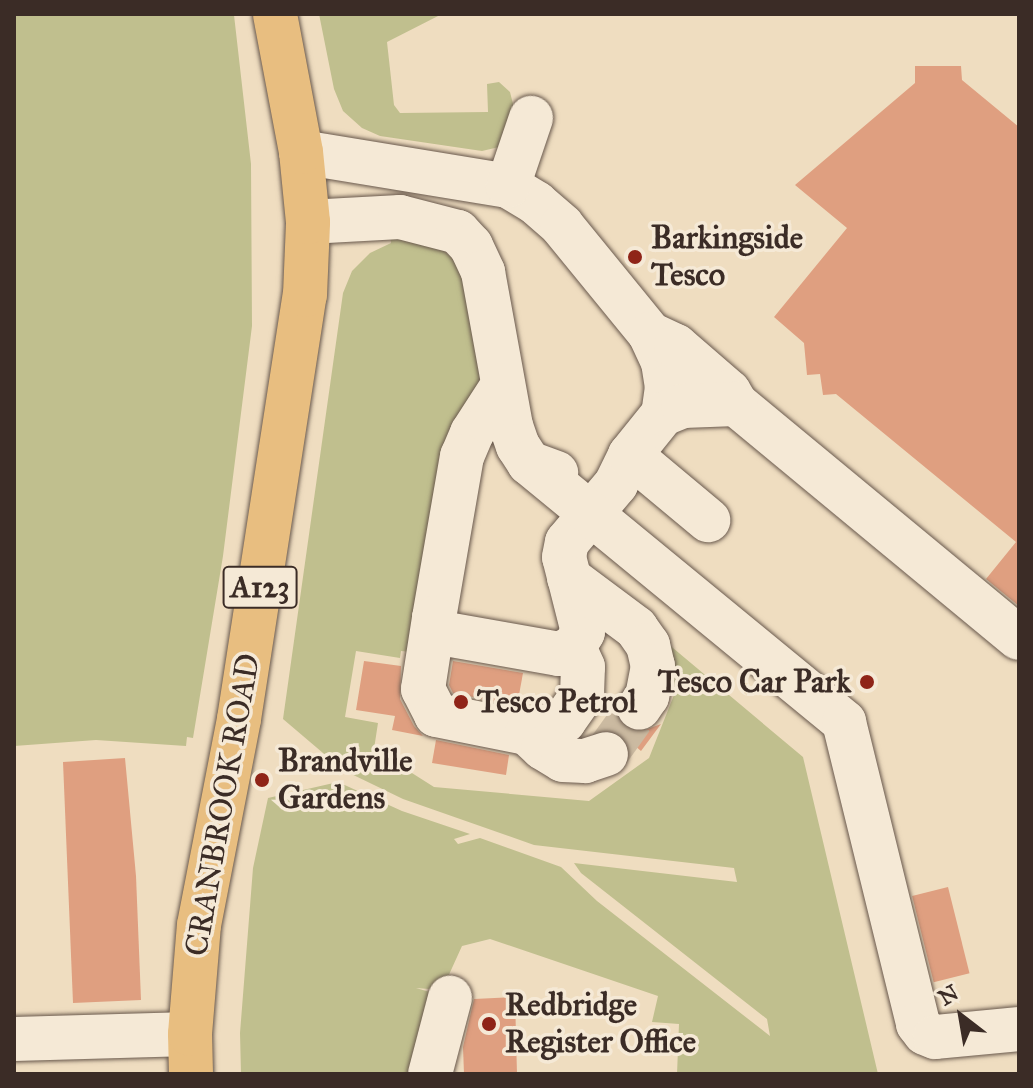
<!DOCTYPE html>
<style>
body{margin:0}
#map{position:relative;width:1033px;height:1088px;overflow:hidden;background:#efddc0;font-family:"IM FELL Great Primer",serif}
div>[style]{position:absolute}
.green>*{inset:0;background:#c0bf8e}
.building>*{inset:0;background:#df9f80;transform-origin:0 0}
.minor-tunnel>*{height:44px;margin-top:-22px;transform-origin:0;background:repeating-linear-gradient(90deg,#cbbaa1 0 44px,transparent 0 66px)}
.roads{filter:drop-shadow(0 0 2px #68584c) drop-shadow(0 0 2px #68584c)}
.minor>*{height:44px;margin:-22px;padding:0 22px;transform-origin:22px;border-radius:22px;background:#f5e9d6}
.major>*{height:44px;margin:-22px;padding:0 22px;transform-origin:22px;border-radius:22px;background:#e8be80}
.dots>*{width:22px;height:22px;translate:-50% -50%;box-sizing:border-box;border:4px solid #f5e9d6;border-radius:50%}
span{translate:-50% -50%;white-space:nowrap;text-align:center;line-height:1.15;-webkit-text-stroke:7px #f5e9d6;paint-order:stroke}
.shield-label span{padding:2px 6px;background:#f5e9d6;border:2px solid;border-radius:6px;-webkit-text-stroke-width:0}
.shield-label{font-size:30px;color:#3b2c26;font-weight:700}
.poi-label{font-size:32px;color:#3b2c26;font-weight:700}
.left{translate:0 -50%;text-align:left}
.right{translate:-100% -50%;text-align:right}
.street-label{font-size:32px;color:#3b2c26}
.frame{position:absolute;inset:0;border:16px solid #3b2c26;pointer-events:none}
.north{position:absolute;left:921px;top:976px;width:80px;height:80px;-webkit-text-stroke:6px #f5e9d6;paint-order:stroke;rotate:329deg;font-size:22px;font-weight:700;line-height:32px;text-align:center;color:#3b2c26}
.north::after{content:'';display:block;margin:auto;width:28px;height:36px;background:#3b2c26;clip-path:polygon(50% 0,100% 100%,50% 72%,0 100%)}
</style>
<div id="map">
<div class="green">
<div style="clip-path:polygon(14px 14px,234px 15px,251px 164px,252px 326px,223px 556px,193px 738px,187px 737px,186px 746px,96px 740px,14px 746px)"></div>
<div style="clip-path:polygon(319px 14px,442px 14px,387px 42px,394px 105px,400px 113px,488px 112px,487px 84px,499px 82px,510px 92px,514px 108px,499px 147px,482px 151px,380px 136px,362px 128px,343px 111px,334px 89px)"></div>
<div style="clip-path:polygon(390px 235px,437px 245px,451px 257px,462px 274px,481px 386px,412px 652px,401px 651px,400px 658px,356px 651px,345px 717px,378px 723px,374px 749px,434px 787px,589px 801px,649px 758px,674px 695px,667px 643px,803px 757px,878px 1074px,677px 1074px,679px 1024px,652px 1022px,658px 996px,490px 939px,462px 946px,442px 990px,416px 988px,440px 995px,418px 1074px,241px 1074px,240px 1033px,253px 868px,268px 798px,338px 782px,402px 811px,470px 834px,454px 839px,458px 844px,480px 838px,561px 867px,597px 901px,770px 1036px,767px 1019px,581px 873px,574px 863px,737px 882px,734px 868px,534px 845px,403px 799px,343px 770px,283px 719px,343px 293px,352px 271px,370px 253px,391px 243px)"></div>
</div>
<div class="building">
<div style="clip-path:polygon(915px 66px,961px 66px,962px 80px,1019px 127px,1019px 606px,986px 579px,1016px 542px,836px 394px,823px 395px,820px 374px,807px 375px,804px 343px,774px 317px,847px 228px,795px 185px,915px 83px)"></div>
<div style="clip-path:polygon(364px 661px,401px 666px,400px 699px,414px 726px,423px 736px,392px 730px,395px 716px,356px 710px)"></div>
<div style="clip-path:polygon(453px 661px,523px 673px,517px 706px,453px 693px,449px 685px)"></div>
<div style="clip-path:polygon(615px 714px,625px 728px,637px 733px,661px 724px,641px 751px,622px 735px,604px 730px)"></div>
<div style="clip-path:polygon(436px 740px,509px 755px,506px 775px,432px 763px)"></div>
<div style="clip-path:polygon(125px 758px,136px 876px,141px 1000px,73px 1003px,63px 762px)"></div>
<div style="left:948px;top:887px;width:89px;height:37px;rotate:76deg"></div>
<div style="clip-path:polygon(515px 997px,517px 1074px,464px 1074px,463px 1047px,474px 999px)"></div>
</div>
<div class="minor-tunnel">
<div style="left:606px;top:754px;width:57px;rotate:-54.3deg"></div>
</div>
<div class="roads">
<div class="minor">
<div style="left:301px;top:152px;width:210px;rotate:9.3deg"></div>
<div style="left:508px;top:186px;width:33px;rotate:31deg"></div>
<div style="left:536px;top:203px;width:35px;rotate:41deg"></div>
<div style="left:562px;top:226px;width:139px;rotate:50.8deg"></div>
<div style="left:650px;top:334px;width:31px;rotate:65deg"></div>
<div style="left:663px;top:362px;width:25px;rotate:81deg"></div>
<div style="left:667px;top:387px;width:27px;rotate:98deg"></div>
<div style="left:508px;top:186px;width:72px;rotate:-71.3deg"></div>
<div style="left:308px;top:222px;width:92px;rotate:-3.1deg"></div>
<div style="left:400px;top:217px;width:60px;rotate:14.5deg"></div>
<div style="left:458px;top:232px;width:19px;rotate:47deg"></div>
<div style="left:471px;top:246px;width:29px;rotate:65deg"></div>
<div style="left:483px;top:272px;width:157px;rotate:79.7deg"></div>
<div style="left:511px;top:426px;width:21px;rotate:71deg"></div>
<div style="left:518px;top:446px;width:20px;rotate:57deg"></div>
<div style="left:529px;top:463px;width:29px;rotate:20deg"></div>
<div style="left:650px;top:334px;width:29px;rotate:25deg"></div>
<div style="left:676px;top:346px;width:70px;rotate:41deg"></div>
<div style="left:729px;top:392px;width:14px;rotate:60deg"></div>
<div style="left:736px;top:404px;width:367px;rotate:39.6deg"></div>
<div style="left:503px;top:385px;width:57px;rotate:122.9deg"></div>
<div style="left:472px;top:433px;width:25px;rotate:113deg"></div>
<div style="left:462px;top:456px;width:164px;rotate:99.8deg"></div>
<div style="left:434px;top:618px;width:12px;rotate:70deg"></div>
<div style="left:438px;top:629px;width:9px;rotate:32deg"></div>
<div style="left:446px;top:634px;width:115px;rotate:10deg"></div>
<div style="left:559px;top:654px;width:17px;rotate:-25deg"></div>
<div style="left:574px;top:647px;width:17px;rotate:-59deg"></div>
<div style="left:583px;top:632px;width:77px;rotate:-104.2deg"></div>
<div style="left:564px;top:557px;width:15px;rotate:-79deg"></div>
<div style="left:567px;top:542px;width:76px;rotate:-49.8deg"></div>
<div style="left:616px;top:484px;width:32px;rotate:-64deg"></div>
<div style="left:630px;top:455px;width:53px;rotate:-51.2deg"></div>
<div style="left:663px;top:414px;width:22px;rotate:-22deg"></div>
<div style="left:683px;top:406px;width:53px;rotate:-2.2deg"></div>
<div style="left:630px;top:455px;width:102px;rotate:39.8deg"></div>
<div style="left:529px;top:463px;width:408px;rotate:39.4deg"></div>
<div style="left:844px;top:722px;width:311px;rotate:76.2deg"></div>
<div style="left:918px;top:1024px;width:11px;rotate:52deg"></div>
<div style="left:925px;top:1033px;width:11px;rotate:22deg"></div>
<div style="left:935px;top:1037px;width:84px;rotate:-5.4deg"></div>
<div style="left:569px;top:578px;width:84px;rotate:36.7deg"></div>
<div style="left:636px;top:628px;width:21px;rotate:55deg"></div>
<div style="left:648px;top:645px;width:22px;rotate:77deg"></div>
<div style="left:653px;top:666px;width:31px;rotate:101deg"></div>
<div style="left:647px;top:696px;width:14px;rotate:124deg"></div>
<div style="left:434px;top:618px;width:72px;rotate:98.8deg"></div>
<div style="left:423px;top:689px;width:29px;rotate:63deg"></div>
<div style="left:436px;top:715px;width:93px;rotate:11.2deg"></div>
<div style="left:527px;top:733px;width:39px;rotate:-18deg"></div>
<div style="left:564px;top:721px;width:32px;rotate:-55deg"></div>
<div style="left:582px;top:695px;width:28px;rotate:-88deg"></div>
<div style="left:583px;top:667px;width:22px;rotate:-114deg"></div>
<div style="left:527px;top:733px;width:22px;rotate:43deg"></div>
<div style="left:543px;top:748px;width:23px;rotate:31deg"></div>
<div style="left:563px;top:760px;width:22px;rotate:3deg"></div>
<div style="left:585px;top:761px;width:22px;rotate:-18deg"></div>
<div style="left:14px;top:1039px;width:176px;rotate:-1.6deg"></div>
<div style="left:430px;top:1074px;width:79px;rotate:-75.3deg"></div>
</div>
<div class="major">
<div style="left:191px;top:1074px;width:40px;rotate:-91.4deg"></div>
<div style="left:190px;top:1034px;width:109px;rotate:-85.3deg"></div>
<div style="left:199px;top:925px;width:210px;rotate:-79deg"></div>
<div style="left:239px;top:719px;width:429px;rotate:-81.2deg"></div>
<div style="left:305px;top:295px;width:73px;rotate:-87.6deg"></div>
<div style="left:308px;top:222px;width:70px;rotate:-95.7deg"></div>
<div style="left:301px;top:152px;width:140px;rotate:-100.7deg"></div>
</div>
</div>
<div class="dots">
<div style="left:635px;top:257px;background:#8f2418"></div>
<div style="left:867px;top:682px;background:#8f2418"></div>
<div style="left:461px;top:702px;background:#8f2418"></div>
<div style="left:262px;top:780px;background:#8f2418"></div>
<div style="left:489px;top:1024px;background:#8f2418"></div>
</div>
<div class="shield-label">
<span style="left:260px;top:587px">A123</span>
</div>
<div class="poi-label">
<span class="left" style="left:651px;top:257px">Barkingside<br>Tesco</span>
<span class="right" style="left:851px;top:682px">Tesco Car Park</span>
<span class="left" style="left:477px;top:702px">Tesco Petrol</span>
<span class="left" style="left:278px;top:780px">Brandville<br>Gardens</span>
<span class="left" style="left:505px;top:1024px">Redbridge<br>Register Office</span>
</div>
<div class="street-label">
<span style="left:223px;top:805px;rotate:-80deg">CRANBROOK ROAD</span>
</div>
<div class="frame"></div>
<div class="north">N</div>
</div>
